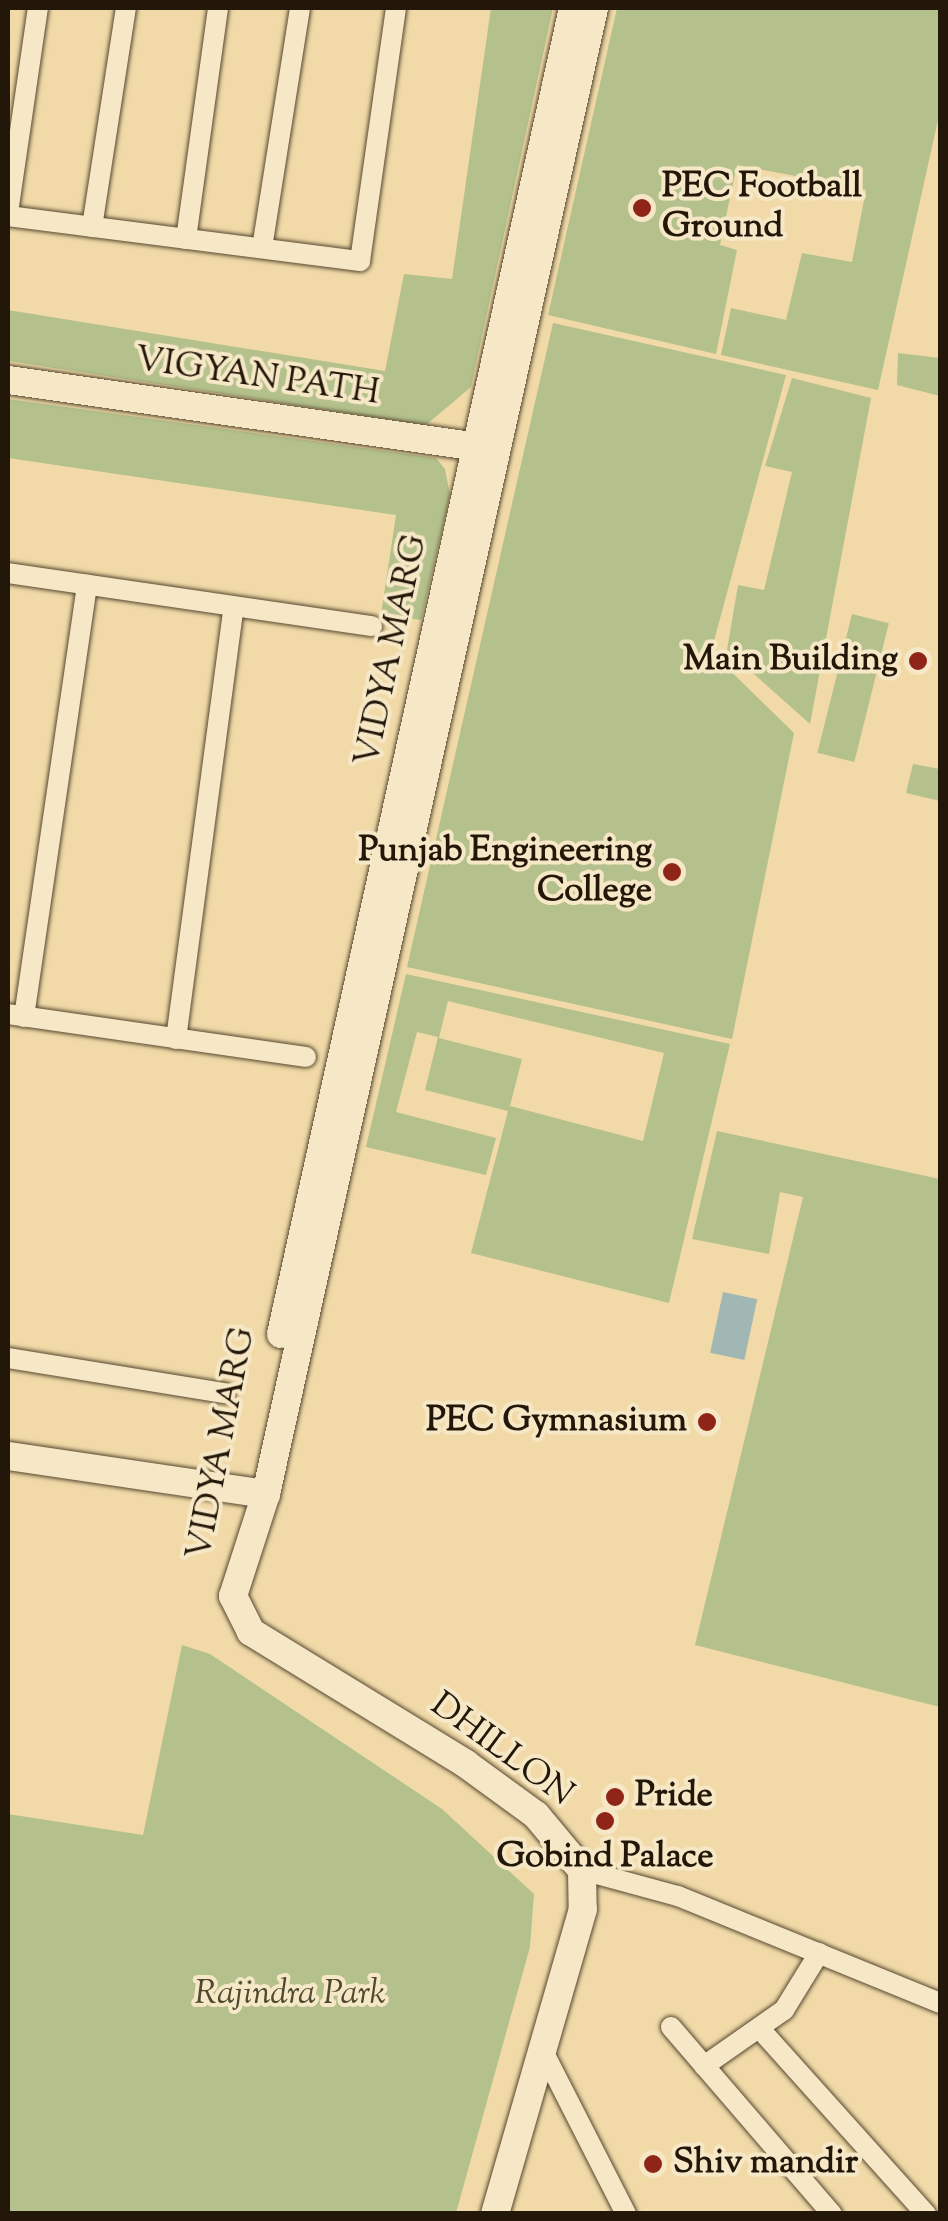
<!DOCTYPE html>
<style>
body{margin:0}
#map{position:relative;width:948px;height:2221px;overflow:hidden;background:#f1daa8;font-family:"Sorts Mill Goudy",serif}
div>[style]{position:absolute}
.green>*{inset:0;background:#b4c18c;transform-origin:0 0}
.water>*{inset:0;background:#a1b7b4;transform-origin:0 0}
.roads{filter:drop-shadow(0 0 2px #564830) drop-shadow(0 0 2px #564830)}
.street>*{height:20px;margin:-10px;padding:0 10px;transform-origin:10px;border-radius:10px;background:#f6e7c6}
.secondary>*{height:28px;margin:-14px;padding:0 14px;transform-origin:14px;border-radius:14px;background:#f6e7c6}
.dots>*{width:28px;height:28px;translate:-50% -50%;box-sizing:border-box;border:5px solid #f6e7c6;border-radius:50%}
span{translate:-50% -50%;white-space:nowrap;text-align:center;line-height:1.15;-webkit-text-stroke:8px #f6e7c6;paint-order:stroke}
.poi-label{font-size:35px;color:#221708;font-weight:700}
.left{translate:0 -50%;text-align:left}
.right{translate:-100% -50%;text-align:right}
.street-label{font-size:35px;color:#221708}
.park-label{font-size:35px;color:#4e4a30;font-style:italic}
.frame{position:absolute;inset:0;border:10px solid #221708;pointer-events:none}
</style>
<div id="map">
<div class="green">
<div style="clip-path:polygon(491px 8px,553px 8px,471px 387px,426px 425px,8px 361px,8px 310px,385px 371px,404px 274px,452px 279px)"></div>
<div style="clip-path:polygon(617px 8px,940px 8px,940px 111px,878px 390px,721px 355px,731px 308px,786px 320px,802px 253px,852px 262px,866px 190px,832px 183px,830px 192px,815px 189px,817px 180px,737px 165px,720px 245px,737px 250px,716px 354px,548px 315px)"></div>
<div style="clip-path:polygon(553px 323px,786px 375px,711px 652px,794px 733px,732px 1039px,407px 967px)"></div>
<div style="clip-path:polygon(898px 353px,940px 358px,940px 396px,897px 385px)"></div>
<div style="clip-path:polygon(792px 378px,871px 398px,810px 724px,727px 650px,738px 585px,764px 590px,792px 472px,765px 466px)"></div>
<div style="clip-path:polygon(8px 399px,436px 458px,445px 469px,450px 495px,421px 620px,381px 614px,396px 515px,8px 458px)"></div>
<div style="left:852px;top:614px;width:38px;height:143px;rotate:14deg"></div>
<div style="clip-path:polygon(913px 764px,940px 769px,940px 801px,906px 793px)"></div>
<div style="clip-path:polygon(evenodd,406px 974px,730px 1044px,669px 1303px,471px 1253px,508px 1111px,425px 1090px,438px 1037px,417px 1032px,396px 1112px,496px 1138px,486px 1175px,366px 1147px,406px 974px,448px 1001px,664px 1053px,643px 1141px,510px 1106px,522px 1059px,439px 1038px,448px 1001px)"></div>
<div style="clip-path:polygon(717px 1131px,940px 1179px,940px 1707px,695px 1645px,803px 1197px,780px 1192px,769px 1254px,692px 1239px)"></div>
<div style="clip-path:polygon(182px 1645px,210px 1654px,442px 1809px,534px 1894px,530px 1947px,456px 2213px,8px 2213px,8px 1814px,143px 1835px)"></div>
</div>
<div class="water">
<div style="left:723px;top:1292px;width:35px;height:62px;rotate:12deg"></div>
</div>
<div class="roads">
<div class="street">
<div style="left:8px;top:213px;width:207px;rotate:-81.7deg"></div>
<div style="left:8px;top:216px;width:355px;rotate:7.3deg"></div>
<div style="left:360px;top:261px;width:256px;rotate:-81.9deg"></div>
<div style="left:92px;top:227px;width:222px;rotate:-81.2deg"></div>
<div style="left:186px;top:239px;width:233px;rotate:-82.1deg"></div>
<div style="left:262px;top:248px;width:243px;rotate:-81deg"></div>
<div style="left:8px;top:573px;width:368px;rotate:8.3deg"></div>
<div style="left:8px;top:1014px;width:301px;rotate:8.2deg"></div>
<div style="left:24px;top:1017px;width:437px;rotate:-81.7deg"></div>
<div style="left:176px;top:1039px;width:436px;rotate:-82.4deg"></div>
<div style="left:8px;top:1358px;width:220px;rotate:9.2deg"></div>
<div style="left:582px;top:1870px;width:99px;rotate:15.2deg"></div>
<div style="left:678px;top:1896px;width:283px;rotate:22.2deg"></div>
<div style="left:671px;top:2027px;width:247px;rotate:49.3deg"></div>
<div style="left:760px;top:2029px;width:249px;rotate:48.1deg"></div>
<div style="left:542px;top:2049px;width:185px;rotate:63deg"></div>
<div style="left:704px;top:2066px;width:98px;rotate:-35deg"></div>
<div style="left:784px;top:2010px;width:67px;rotate:-58.4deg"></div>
</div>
<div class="secondary">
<div style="left:8px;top:380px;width:491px;rotate:8.1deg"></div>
<div style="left:281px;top:1334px;width:1358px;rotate:-77.58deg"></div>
<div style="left:8px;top:1456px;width:261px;rotate:8.4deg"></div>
<div style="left:233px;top:1596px;width:107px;rotate:-72.1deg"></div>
<div style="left:266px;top:1494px;width:1522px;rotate:-77.55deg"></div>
<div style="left:233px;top:1596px;width:40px;rotate:63.4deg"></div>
<div style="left:251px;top:1632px;width:252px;rotate:31.5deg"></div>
<div style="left:466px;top:1764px;width:87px;rotate:36.1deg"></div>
<div style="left:536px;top:1815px;width:72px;rotate:50.1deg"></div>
<div style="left:582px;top:1870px;width:39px;rotate:89deg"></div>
<div style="left:583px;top:1909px;width:317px;rotate:106.1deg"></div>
</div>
</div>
<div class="dots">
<div style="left:642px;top:208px;background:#8f2418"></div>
<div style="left:918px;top:661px;background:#8f2418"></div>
<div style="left:672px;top:872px;background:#8f2418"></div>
<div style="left:707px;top:1422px;background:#8f2418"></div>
<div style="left:615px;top:1797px;background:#8f2418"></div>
<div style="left:605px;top:1821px;background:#8f2418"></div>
<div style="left:653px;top:2164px;background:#8f2418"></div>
</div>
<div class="poi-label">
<span class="left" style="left:662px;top:208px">PEC Football<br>Ground</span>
<span class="right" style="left:898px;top:661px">Main Building</span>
<span class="right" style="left:652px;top:872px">Punjab Engineering<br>College</span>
<span class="right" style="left:687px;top:1422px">PEC Gymnasium</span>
<span class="left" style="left:635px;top:1797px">Pride</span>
<span style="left:605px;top:1858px">Gobind Palace</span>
<span class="left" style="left:673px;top:2164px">Shiv mandir</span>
</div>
<div class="street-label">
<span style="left:257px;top:378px;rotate:8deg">VIGYAN PATH</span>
<span style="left:393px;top:651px;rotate:-78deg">VIDYA MARG</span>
<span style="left:223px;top:1444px;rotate:-79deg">VIDYA MARG</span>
<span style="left:501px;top:1751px;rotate:36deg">DHILLON</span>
</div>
<div class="park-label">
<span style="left:290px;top:1995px">Rajindra Park</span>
</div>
<div class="frame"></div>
</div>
